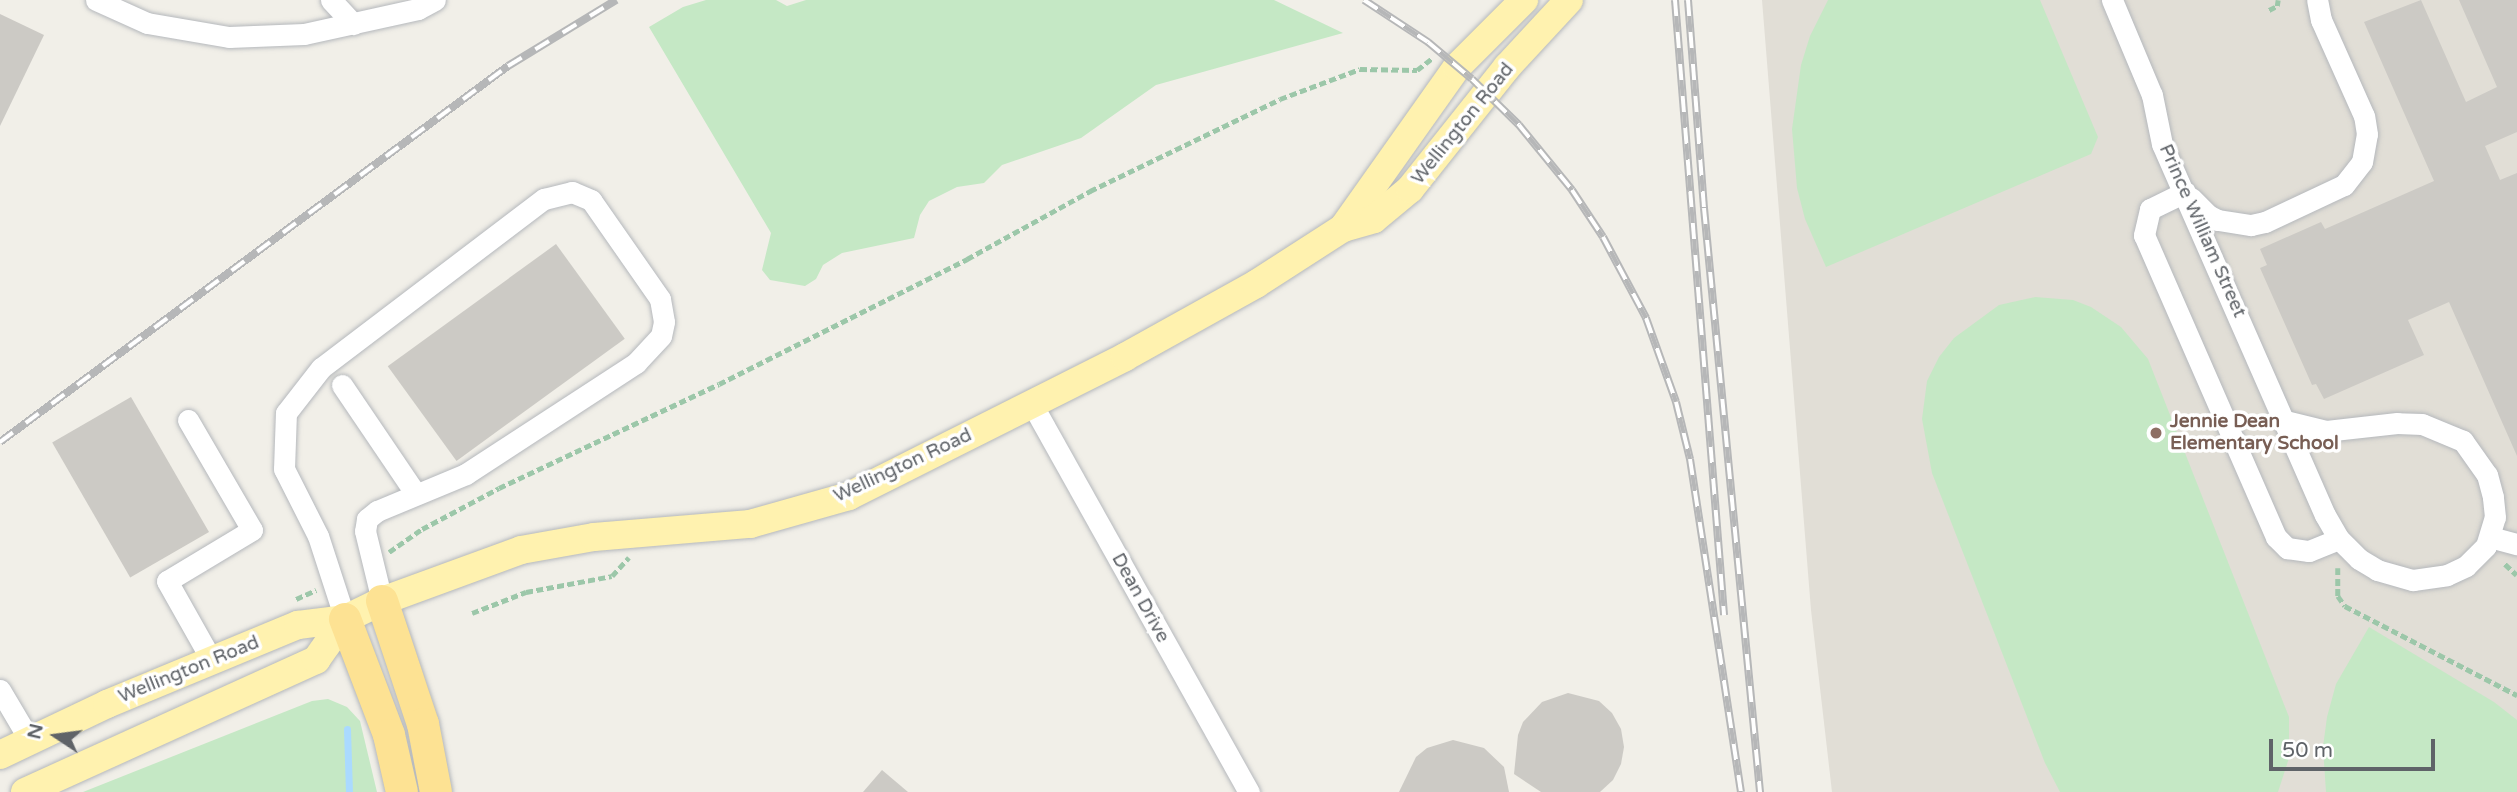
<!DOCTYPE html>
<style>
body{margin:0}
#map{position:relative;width:2517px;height:792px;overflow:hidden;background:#f1efe8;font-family:"Varela Round",sans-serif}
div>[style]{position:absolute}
.education>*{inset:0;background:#e1ded6}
.green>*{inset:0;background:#c5e8c5}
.stream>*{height:7px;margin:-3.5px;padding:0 3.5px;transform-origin:3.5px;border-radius:3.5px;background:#aadaff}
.building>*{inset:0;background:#cccac5;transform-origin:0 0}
.path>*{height:4.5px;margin-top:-2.25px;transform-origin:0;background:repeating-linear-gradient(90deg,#9cc7a9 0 7px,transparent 0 10.5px)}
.roads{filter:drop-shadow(0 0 2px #b5b8bc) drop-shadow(0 0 2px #b5b8bc)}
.minor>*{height:21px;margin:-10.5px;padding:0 10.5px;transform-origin:10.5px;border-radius:10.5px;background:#fff}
.major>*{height:28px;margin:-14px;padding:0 14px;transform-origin:14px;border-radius:14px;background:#fff2af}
.highway>*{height:32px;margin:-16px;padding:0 16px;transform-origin:16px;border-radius:16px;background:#fde293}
.rail>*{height:8px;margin-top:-4px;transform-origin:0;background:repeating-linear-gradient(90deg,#fff 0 16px,#b6b7b8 0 32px);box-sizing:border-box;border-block:2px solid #b6b7b8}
.dots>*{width:19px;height:19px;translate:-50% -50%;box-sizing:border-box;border:4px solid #fff;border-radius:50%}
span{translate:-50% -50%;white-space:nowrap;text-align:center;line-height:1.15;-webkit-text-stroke:7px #fff;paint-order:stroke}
.street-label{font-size:19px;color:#5f6368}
.education-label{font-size:19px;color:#785e54;font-weight:700}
.left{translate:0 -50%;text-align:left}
.north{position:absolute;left:21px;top:701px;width:70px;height:70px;-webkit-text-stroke:5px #fff;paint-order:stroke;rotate:283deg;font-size:19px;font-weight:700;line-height:28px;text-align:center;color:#5f6368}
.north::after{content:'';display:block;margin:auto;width:24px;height:32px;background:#5f6368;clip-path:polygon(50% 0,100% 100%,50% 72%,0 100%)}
.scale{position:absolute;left:2269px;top:739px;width:166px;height:32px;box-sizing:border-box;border:4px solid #5f6368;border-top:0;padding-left:9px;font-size:21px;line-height:24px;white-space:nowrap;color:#5f6368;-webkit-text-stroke:5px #fff;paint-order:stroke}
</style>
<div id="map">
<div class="education">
<div style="clip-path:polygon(1762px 0,2517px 0,2517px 792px,1832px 792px,1811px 610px)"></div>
</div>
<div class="green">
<div style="clip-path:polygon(706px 0,776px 0,787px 6px,806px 0,1274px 0,1343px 33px,1156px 85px,1081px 138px,1002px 165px,984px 183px,957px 187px,929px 201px,920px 215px,914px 238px,842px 253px,823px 265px,816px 279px,805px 286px,770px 280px,762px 270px,771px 233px,649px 27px,683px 7px)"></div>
<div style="clip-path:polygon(1828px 0,2040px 0,2098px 137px,2091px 154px,1826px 267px,1805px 219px,1797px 188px,1792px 129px,1801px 65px,1810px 36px)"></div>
<div style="clip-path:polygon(2035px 297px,2073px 300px,2091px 307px,2121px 327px,2148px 359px,2289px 717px,2289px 758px,2278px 792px,2060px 792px,2045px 763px,1932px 473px,1922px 419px,1927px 381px,1939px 357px,1954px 338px,1999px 305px)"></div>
<div style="clip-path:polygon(2369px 627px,2494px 702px,2517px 720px,2517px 792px,2326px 792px,2323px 747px,2327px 717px,2336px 684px)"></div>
<div style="clip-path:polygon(328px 699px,347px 707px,360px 721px,377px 792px,83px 792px,312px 701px)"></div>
</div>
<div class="stream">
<div style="left:347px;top:729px;width:63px;rotate:88.2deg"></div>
</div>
<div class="building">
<div style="clip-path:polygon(2421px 0,2466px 102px,2497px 87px,2459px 0,2517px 0,2517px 132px,2485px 146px,2500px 180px,2517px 173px,2517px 456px,2449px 302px,2408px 320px,2424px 355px,2324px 399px,2316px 384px,2312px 385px,2260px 268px,2267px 265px,2260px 249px,2321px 222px,2325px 229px,2434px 181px,2364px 22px)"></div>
<div style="clip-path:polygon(0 14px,44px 35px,0 126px)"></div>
<div style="left:556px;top:244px;width:117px;height:208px;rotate:54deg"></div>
<div style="left:131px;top:397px;width:156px;height:91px;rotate:60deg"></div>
<div style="clip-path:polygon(1568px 693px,1599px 701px,1612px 713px,1621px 729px,1624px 747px,1621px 764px,1613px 780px,1600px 792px,1541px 792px,1514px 774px,1518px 735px,1523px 722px,1542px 702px)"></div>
<div style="clip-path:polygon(1453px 740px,1484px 748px,1504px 767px,1509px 792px,1399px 792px,1416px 757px,1427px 748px)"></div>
<div style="clip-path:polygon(882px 770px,908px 792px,863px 792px)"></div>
</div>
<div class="path">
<div style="left:2269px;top:10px;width:9px;rotate:-27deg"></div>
<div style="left:2277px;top:6px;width:6px;rotate:-81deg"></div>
<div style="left:389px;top:552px;width:40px;rotate:-34.9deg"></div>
<div style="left:422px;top:529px;width:87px;rotate:-28deg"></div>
<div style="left:499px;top:488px;width:243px;rotate:-25.3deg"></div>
<div style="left:719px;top:384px;width:278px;rotate:-26.7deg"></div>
<div style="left:967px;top:259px;width:141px;rotate:-28.9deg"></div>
<div style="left:1090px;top:191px;width:211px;rotate:-25.8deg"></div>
<div style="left:1280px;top:99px;width:85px;rotate:-20.6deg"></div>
<div style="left:1360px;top:69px;width:57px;rotate:1deg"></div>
<div style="left:1417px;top:70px;width:18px;rotate:-38deg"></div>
<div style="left:2505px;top:564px;width:16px;rotate:43deg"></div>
<div style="left:2338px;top:568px;width:28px;rotate:90deg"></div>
<div style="left:2338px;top:596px;width:12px;rotate:55deg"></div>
<div style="left:2345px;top:606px;width:194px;rotate:27.4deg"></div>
<div style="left:296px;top:599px;width:22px;rotate:-24deg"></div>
<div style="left:472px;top:613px;width:58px;rotate:-21.3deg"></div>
<div style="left:526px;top:592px;width:87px;rotate:-10.5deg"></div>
<div style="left:612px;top:576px;width:25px;rotate:-48deg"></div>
</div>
<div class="roads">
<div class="minor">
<div style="left:96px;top:0;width:56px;rotate:24.3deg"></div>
<div style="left:147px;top:23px;width:83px;rotate:9.7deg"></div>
<div style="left:229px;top:37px;width:75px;rotate:-2.3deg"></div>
<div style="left:304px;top:34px;width:117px;rotate:-12.4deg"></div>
<div style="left:418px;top:9px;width:19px;rotate:-28deg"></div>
<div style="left:331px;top:0;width:33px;rotate:47deg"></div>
<div style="left:2112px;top:0;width:103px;rotate:67.2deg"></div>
<div style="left:2152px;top:95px;width:50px;rotate:78.5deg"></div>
<div style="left:2162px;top:144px;width:405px;rotate:66.3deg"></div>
<div style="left:2325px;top:515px;width:28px;rotate:60deg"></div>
<div style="left:2339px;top:539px;width:28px;rotate:45deg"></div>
<div style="left:2359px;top:559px;width:21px;rotate:31deg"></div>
<div style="left:2377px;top:570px;width:37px;rotate:16deg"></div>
<div style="left:2413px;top:580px;width:34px;rotate:-8deg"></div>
<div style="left:2447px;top:575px;width:21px;rotate:-25deg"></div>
<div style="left:2466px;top:566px;width:28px;rotate:-45deg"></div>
<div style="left:2486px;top:546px;width:30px;rotate:-73deg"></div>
<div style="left:2495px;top:517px;width:20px;rotate:-96deg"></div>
<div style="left:2493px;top:497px;width:23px;rotate:-105deg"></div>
<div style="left:2487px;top:475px;width:42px;rotate:-125.2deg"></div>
<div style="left:2463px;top:441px;width:44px;rotate:-157.5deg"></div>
<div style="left:2422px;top:424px;width:25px;rotate:-178deg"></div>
<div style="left:2397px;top:423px;width:71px;rotate:173.6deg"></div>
<div style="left:2326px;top:431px;width:42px;rotate:-166.3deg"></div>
<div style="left:2185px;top:192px;width:39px;rotate:154deg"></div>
<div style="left:2150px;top:209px;width:27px;rotate:103deg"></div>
<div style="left:2144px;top:235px;width:330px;rotate:66.4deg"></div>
<div style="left:2276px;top:537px;width:16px;rotate:45deg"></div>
<div style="left:2287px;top:548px;width:22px;rotate:8deg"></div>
<div style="left:2309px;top:551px;width:32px;rotate:-22deg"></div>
<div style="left:2191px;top:198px;width:24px;rotate:45deg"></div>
<div style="left:2208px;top:215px;width:11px;rotate:27deg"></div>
<div style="left:2218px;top:220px;width:33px;rotate:9deg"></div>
<div style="left:2251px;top:225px;width:14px;rotate:-12deg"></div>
<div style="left:2265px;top:222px;width:87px;rotate:-25.1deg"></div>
<div style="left:2344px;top:185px;width:29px;rotate:-52deg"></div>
<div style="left:2362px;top:162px;width:28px;rotate:-80deg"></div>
<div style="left:2367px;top:134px;width:18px;rotate:-99deg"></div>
<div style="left:2364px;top:116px;width:105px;rotate:-114.1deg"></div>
<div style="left:2321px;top:20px;width:20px;rotate:-101deg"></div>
<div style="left:342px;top:385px;width:130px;rotate:55.9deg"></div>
<div style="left:1032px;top:404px;width:445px;rotate:60.8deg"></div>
<div style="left:188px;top:420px;width:127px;rotate:59.8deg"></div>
<div style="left:252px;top:530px;width:99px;rotate:149deg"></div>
<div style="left:167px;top:581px;width:92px;rotate:60.6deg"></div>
<div style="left:2490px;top:537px;width:28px;rotate:15deg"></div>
<div style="left:345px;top:619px;width:87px;rotate:-108deg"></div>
<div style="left:318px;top:536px;width:75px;rotate:-116.9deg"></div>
<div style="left:284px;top:469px;width:56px;rotate:-88deg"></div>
<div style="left:286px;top:413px;width:57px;rotate:-52.1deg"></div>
<div style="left:321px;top:368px;width:280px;rotate:-37.2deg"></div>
<div style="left:544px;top:199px;width:29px;rotate:-14deg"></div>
<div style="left:572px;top:192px;width:21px;rotate:23deg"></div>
<div style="left:591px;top:200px;width:121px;rotate:55.1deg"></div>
<div style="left:660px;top:299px;width:23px;rotate:80deg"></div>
<div style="left:664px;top:322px;width:14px;rotate:102deg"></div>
<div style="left:661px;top:336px;width:37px;rotate:133deg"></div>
<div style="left:636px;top:363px;width:203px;rotate:146.9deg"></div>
<div style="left:466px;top:474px;width:96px;rotate:157.4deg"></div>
<div style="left:377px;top:511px;width:13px;rotate:141deg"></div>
<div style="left:367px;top:519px;width:12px;rotate:99deg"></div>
<div style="left:365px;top:531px;width:72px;rotate:76.3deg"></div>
<div style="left:0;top:690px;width:57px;rotate:59.4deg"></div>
</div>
<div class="major">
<div style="left:1343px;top:228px;width:197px;rotate:-54.7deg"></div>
<div style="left:1457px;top:67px;width:95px;rotate:-45deg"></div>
<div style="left:0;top:755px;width:119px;rotate:-25.5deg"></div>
<div style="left:107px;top:704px;width:207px;rotate:-22.5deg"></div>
<div style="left:298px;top:625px;width:47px;rotate:-7.3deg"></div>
<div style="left:345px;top:619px;width:41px;rotate:-25.9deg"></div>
<div style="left:382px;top:601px;width:148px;rotate:-20.1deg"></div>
<div style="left:521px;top:550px;width:74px;rotate:-10.1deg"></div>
<div style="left:594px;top:537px;width:157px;rotate:-4.8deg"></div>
<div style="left:750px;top:524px;width:103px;rotate:-15.8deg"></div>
<div style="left:849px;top:496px;width:309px;rotate:-26.7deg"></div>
<div style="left:1125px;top:357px;width:150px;rotate:-29.1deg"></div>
<div style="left:1256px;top:284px;width:103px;rotate:-32.8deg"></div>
<div style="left:1343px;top:228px;width:32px;rotate:-16deg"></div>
<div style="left:1374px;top:219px;width:47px;rotate:-39.8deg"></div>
<div style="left:1410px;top:189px;width:156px;rotate:-51.5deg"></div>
<div style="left:1507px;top:67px;width:91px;rotate:-47.2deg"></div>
<div style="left:25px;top:792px;width:320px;rotate:-24.4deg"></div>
<div style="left:316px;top:660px;width:50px;rotate:-54.7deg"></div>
</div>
<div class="highway">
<div style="left:382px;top:601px;width:130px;rotate:71.6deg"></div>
<div style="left:423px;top:724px;width:69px;rotate:79.2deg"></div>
<div style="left:345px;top:619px;width:124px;rotate:69.2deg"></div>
<div style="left:389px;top:735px;width:58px;rotate:77.2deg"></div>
</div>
</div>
<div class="rail">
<div style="left:1364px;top:0;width:77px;rotate:33.3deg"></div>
<div style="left:1428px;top:42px;width:57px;rotate:40.1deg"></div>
<div style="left:1472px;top:79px;width:66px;rotate:44.4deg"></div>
<div style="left:1519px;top:125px;width:84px;rotate:50.8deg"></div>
<div style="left:1572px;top:190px;width:56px;rotate:56.6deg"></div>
<div style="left:1603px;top:237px;width:92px;rotate:62deg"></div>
<div style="left:1646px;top:318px;width:89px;rotate:70.3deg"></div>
<div style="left:1676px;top:402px;width:59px;rotate:76.2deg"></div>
<div style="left:1690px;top:459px;width:337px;rotate:81.3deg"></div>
<div style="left:1675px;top:0;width:617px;rotate:85.44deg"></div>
<div style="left:1688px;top:0;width:209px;rotate:85.6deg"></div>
<div style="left:1704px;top:208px;width:587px;rotate:84.52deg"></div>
<div style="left:0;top:442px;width:632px;rotate:-36.51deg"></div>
<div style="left:508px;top:66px;width:127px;rotate:-31.4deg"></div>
</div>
<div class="dots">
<div style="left:2156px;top:433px;background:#8d6e63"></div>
</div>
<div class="street-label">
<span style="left:1463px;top:124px;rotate:-51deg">Wellington Road</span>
<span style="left:2202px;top:231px;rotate:66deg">Prince William Street</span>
<span style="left:903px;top:466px;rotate:-25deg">Wellington Road</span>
<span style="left:1140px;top:598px;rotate:61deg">Dean Drive</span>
<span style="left:189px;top:670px;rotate:-22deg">Wellington Road</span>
</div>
<div class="education-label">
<span class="left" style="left:2170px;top:433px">Jennie Dean<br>Elementary School</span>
</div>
<div class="north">N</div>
<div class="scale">50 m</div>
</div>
